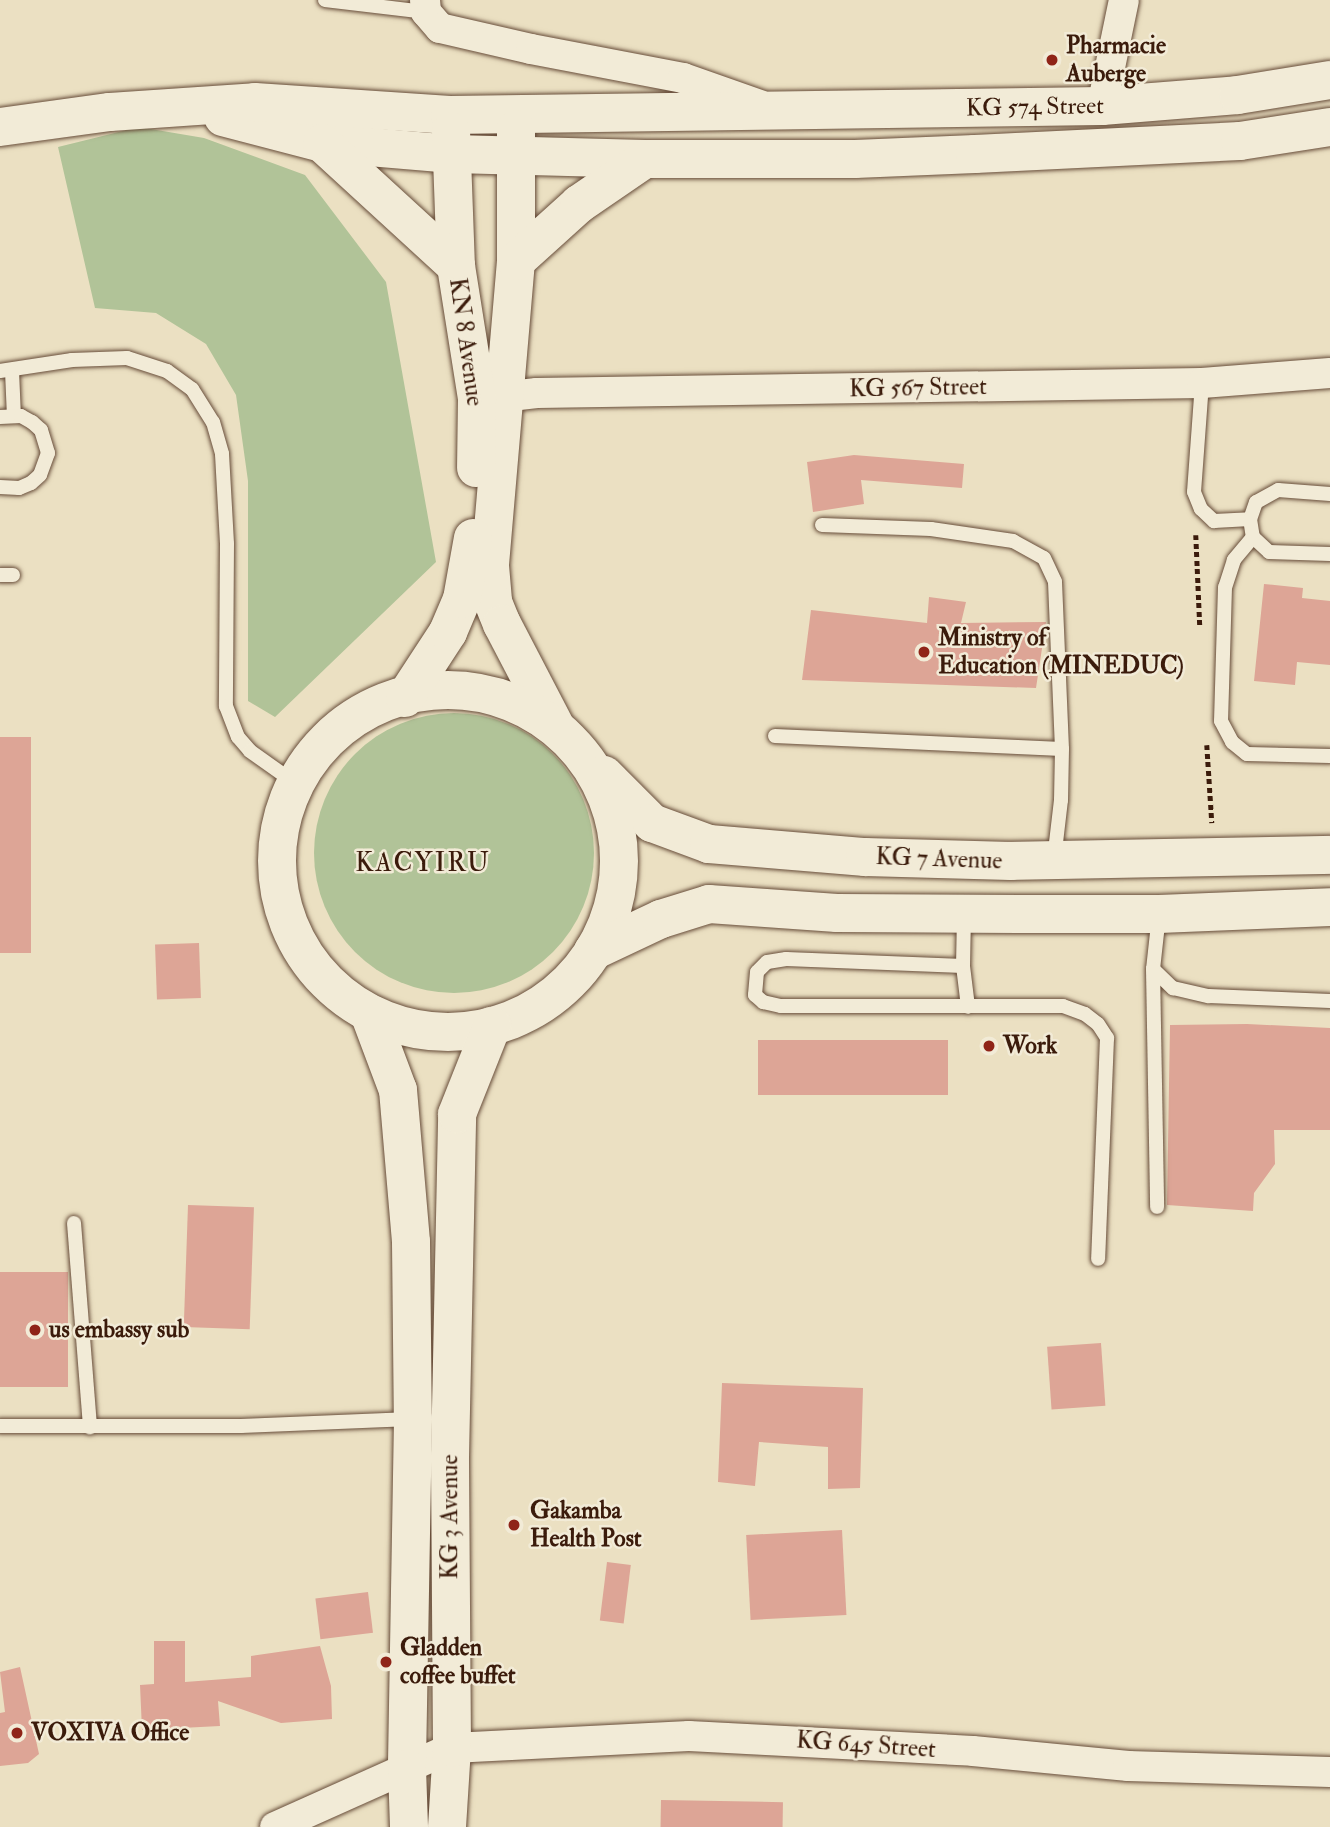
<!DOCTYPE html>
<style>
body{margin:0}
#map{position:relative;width:1330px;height:1827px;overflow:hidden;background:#ebe0c2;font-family:"IM FELL Double Pica",serif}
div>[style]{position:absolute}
.green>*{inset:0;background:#b1c398}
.round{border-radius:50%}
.building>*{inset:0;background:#dda596;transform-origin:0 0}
.path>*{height:4.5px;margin-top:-2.25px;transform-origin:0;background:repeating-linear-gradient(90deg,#3b1b0b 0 5px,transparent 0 8.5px)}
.roads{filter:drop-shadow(0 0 2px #674c39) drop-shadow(0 0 2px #674c39)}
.lane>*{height:14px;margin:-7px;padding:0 7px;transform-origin:7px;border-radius:7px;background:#f2ebd7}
.street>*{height:30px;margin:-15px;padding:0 15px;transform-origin:15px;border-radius:15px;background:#f2ebd7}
.secondary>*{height:38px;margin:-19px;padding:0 19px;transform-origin:19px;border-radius:19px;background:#f2ebd7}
.secondary>.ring{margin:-19px;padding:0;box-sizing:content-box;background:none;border:38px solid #f2ebd7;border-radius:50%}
.dots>*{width:19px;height:19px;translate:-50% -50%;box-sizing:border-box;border:4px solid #f2ebd7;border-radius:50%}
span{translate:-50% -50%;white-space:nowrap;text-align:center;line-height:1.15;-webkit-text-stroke:5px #f2ebd7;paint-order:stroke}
.poi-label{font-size:24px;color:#3b1b0b;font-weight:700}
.left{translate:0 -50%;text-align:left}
.street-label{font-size:24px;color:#3b1b0b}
.neighbourhood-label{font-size:26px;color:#3b1b0b;letter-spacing:2px}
</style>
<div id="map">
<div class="green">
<div style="clip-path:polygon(139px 127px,204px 138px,305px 175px,386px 282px,436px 562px,275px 717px,248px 701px,248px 481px,236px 395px,206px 344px,156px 313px,95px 308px,58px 147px)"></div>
<div class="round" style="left:314px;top:713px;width:280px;height:280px"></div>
</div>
<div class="building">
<div style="clip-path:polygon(854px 455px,964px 464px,962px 488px,861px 480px,864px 504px,813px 512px,807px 462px)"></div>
<div style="clip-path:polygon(1264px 584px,1303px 588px,1302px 598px,1330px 601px,1330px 665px,1297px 662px,1295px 685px,1254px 681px)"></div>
<div style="clip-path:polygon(929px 597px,966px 602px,961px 623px,1046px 622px,1036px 688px,802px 680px,811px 610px,927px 623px)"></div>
<div style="left:0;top:737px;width:31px;height:216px"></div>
<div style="left:199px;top:943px;width:55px;height:44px;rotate:88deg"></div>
<div style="clip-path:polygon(1247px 1024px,1330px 1028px,1330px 1130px,1274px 1130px,1275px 1164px,1254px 1193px,1253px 1211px,1167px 1205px,1170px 1025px)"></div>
<div style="left:758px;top:1040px;width:190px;height:55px"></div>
<div style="left:188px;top:1205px;width:66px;height:122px;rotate:2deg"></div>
<div style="left:0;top:1272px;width:68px;height:115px"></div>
<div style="left:1101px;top:1343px;width:63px;height:54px;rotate:86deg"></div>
<div style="clip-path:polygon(722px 1383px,863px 1388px,860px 1488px,828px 1489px,828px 1447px,759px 1442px,755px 1486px,718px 1482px)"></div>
<div style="left:842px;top:1530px;width:85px;height:96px;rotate:87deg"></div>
<div style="left:607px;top:1562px;width:24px;height:59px;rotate:7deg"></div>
<div style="left:368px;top:1592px;width:41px;height:53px;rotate:83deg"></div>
<div style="clip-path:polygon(154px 1641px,185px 1641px,185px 1682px,251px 1677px,251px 1656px,320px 1646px,331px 1686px,332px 1719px,281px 1723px,218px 1701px,220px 1726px,142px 1730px,140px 1685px,154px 1684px)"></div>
<div style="clip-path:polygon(20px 1667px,39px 1754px,28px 1763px,0 1766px,0 1713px,5px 1712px,0 1672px)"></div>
<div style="left:661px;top:1800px;width:122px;height:27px;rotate:1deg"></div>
</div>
<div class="path">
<div style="left:1196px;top:535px;width:93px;rotate:87.5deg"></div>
<div style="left:1207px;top:745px;width:78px;rotate:86.3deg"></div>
</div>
<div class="roads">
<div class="lane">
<div style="left:325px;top:0;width:102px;rotate:6.8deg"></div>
<div style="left:0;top:371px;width:73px;rotate:-8.7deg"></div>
<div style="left:72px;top:360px;width:55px;rotate:-2.1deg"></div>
<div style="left:127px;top:358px;width:42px;rotate:18deg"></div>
<div style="left:167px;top:371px;width:31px;rotate:36deg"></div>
<div style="left:192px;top:389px;width:39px;rotate:58deg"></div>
<div style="left:213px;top:422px;width:33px;rotate:74deg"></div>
<div style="left:222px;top:454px;width:90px;rotate:86.8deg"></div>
<div style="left:227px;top:544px;width:162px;rotate:90.4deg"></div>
<div style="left:226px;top:706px;width:33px;rotate:69deg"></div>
<div style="left:238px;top:737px;width:18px;rotate:49deg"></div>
<div style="left:250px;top:751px;width:55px;rotate:35.4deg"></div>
<div style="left:12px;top:371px;width:45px;rotate:87.5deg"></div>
<div style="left:1202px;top:383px;width:109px;rotate:94.2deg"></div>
<div style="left:1194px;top:492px;width:18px;rotate:68deg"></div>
<div style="left:1201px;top:509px;width:18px;rotate:43deg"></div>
<div style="left:1214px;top:521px;width:36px;rotate:-3deg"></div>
<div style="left:0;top:417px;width:21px;rotate:-3deg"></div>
<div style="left:21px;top:416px;width:13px;rotate:29deg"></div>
<div style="left:32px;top:422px;width:12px;rotate:42deg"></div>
<div style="left:41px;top:430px;width:24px;rotate:73deg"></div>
<div style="left:48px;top:453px;width:23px;rotate:110deg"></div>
<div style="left:40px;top:475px;width:12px;rotate:138deg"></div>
<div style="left:31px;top:483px;width:13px;rotate:157deg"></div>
<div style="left:19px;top:488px;width:19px;rotate:-177deg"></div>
<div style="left:1330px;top:494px;width:52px;rotate:-175.6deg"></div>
<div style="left:1278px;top:490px;width:25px;rotate:151deg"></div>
<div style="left:1256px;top:502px;width:18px;rotate:109deg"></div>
<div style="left:1250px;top:519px;width:18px;rotate:81deg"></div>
<div style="left:1253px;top:537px;width:22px;rotate:43deg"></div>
<div style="left:1269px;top:552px;width:61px;rotate:1.9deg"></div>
<div style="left:822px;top:525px;width:109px;rotate:2.1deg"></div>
<div style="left:931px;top:529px;width:83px;rotate:8.3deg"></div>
<div style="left:1013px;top:541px;width:35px;rotate:29deg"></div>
<div style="left:1044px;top:558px;width:26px;rotate:65deg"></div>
<div style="left:1055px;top:582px;width:167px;rotate:87.6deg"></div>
<div style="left:1062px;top:749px;width:51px;rotate:91.1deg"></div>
<div style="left:1061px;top:800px;width:60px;rotate:96.7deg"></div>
<div style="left:1253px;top:537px;width:30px;rotate:130deg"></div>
<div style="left:1234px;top:560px;width:28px;rotate:108deg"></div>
<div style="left:1225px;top:587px;width:134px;rotate:91.7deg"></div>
<div style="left:1221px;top:721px;width:24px;rotate:62deg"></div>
<div style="left:1232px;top:742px;width:19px;rotate:39deg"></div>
<div style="left:1247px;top:754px;width:83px;rotate:1.4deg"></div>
<div style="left:0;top:575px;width:13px"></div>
<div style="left:775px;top:736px;width:287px;rotate:2.6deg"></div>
<div style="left:964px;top:915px;width:51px;rotate:91.1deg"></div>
<div style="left:963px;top:966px;width:41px;rotate:83deg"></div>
<div style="left:1159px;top:915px;width:54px;rotate:96.3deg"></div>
<div style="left:1153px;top:969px;width:28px;rotate:44deg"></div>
<div style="left:1173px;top:988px;width:37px;rotate:13deg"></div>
<div style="left:1209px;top:996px;width:121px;rotate:2.4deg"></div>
<div style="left:963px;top:966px;width:177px;rotate:-177.7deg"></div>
<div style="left:786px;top:959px;width:19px;rotate:171deg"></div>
<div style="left:767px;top:962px;width:14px;rotate:135deg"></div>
<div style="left:757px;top:972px;width:23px;rotate:95deg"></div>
<div style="left:755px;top:995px;width:11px;rotate:41deg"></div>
<div style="left:763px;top:1002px;width:18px;rotate:13deg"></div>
<div style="left:781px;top:1006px;width:282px"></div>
<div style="left:1063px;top:1006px;width:23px;rotate:20deg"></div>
<div style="left:1085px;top:1014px;width:16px;rotate:38deg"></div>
<div style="left:1098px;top:1024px;width:17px;rotate:57deg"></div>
<div style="left:1107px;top:1038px;width:221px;rotate:92.3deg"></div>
<div style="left:1153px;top:969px;width:238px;rotate:89deg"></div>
<div style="left:74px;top:1223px;width:205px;rotate:85.5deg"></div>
<div style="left:0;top:1426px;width:241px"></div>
<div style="left:241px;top:1426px;width:170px;rotate:-2.4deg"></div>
</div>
<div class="street">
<div style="left:425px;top:0;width:12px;rotate:85deg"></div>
<div style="left:426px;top:12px;width:21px;rotate:49deg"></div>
<div style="left:440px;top:28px;width:93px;rotate:13deg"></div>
<div style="left:531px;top:49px;width:155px;rotate:10.8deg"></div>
<div style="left:683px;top:78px;width:82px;rotate:19.3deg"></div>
<div style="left:1102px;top:106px;width:108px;rotate:-78.3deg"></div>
<div style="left:484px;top:399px;width:53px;rotate:-6.5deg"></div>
<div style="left:537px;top:393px;width:665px;rotate:-0.86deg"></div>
<div style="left:1202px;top:383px;width:128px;rotate:-4.5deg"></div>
<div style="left:275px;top:1827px;width:194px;rotate:-24.1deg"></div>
<div style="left:452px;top:1748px;width:237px;rotate:-2.9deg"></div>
<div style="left:689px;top:1736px;width:284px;rotate:3deg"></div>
<div style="left:973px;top:1751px;width:156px;rotate:5.5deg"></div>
<div style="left:1128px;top:1766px;width:202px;rotate:1.7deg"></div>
</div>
<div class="secondary">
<div style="left:223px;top:117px;width:102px;rotate:14.7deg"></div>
<div style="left:322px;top:143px;width:131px;rotate:4.8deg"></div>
<div style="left:453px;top:154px;width:192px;rotate:1.5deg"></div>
<div style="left:645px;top:159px;width:210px"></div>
<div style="left:855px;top:159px;width:120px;rotate:-2.4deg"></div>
<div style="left:975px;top:154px;width:265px;rotate:-2.8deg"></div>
<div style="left:1240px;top:141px;width:91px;rotate:-8.8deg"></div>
<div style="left:0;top:127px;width:111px;rotate:-7.8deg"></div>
<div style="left:110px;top:112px;width:145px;rotate:-3.9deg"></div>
<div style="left:255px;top:102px;width:195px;rotate:3.8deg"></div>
<div style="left:450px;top:115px;width:652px;rotate:-0.79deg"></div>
<div style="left:1102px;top:106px;width:136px;rotate:-4.6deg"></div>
<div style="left:1238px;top:95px;width:93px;rotate:-9.3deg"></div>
<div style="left:516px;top:129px;width:132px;rotate:90deg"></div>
<div style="left:516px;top:261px;width:306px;rotate:94.9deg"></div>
<div style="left:490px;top:566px;width:36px;rotate:85deg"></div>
<div style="left:493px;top:602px;width:24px;rotate:68deg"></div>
<div style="left:502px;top:624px;width:113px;rotate:62.5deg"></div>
<div style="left:451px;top:131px;width:135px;rotate:87.9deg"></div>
<div style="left:456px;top:266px;width:135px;rotate:81deg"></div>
<div style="left:477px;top:399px;width:69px;rotate:90.8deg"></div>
<div style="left:322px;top:143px;width:182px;rotate:42.5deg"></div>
<div style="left:516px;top:261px;width:85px;rotate:-42.1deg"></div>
<div style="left:579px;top:204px;width:80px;rotate:-34.3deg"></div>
<div class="ring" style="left:277px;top:690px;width:304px;height:304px"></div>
<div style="left:405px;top:698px;width:79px;rotate:-56.9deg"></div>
<div style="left:448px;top:632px;width:36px;rotate:-67deg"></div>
<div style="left:462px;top:599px;width:62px;rotate:-79.8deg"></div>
<div style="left:604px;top:775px;width:68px;rotate:45deg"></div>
<div style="left:652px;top:823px;width:61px;rotate:20.2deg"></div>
<div style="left:709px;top:844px;width:157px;rotate:4.8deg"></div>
<div style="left:865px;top:857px;width:146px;rotate:1.6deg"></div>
<div style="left:1011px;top:861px;width:319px;rotate:-1.1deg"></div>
<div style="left:593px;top:951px;width:75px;rotate:-25.2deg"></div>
<div style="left:661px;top:919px;width:50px;rotate:-17.4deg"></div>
<div style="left:709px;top:904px;width:128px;rotate:4deg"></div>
<div style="left:837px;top:913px;width:182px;rotate:0.3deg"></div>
<div style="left:1019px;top:914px;width:140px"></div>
<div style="left:1159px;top:914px;width:171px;rotate:-2.3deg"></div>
<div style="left:369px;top:1013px;width:82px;rotate:69.4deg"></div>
<div style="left:398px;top:1090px;width:153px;rotate:85.1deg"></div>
<div style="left:411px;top:1242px;width:177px;rotate:89.4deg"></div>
<div style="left:413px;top:1419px;width:350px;rotate:91deg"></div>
<div style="left:407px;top:1769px;width:58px;rotate:88deg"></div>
<div style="left:447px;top:1827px;width:79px;rotate:-86.4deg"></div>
<div style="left:452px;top:1748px;width:291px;rotate:-90.4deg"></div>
<div style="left:450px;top:1457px;width:343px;rotate:-88.8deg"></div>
<div style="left:457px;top:1114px;width:95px;rotate:-68.3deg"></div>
</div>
</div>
<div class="dots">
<div style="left:1052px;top:60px;background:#8f2418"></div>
<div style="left:924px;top:652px;background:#8f2418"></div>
<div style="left:989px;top:1046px;background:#8f2418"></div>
<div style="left:35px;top:1330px;background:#8f2418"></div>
<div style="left:514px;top:1525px;background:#8f2418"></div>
<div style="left:386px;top:1662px;background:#8f2418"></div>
<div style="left:17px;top:1733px;background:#8f2418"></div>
</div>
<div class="poi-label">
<span class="left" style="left:1066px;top:60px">Pharmacie<br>Auberge</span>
<span class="left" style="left:938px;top:652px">Ministry of<br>Education (MINEDUC)</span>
<span class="left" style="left:1003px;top:1046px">Work</span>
<span class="left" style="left:49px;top:1330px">us embassy sub</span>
<span class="left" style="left:530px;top:1525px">Gakamba<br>Health Post</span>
<span class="left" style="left:400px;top:1662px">Gladden<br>coffee buffet</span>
<span class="left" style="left:31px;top:1733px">VOXIVA Office</span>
</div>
<div class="street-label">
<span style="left:1035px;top:107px;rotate:-1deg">KG 574 Street</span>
<span style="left:466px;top:342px;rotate:82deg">KN 8 Avenue</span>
<span style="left:918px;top:388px;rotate:-1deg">KG 567 Street</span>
<span style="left:939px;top:859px;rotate:2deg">KG 7 Avenue</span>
<span style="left:450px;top:1517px;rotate:-90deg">KG 3 Avenue</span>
<span style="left:866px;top:1745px;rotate:4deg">KG 645 Street</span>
</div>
<div class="neighbourhood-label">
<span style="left:423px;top:864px">KACYIRU</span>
</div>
</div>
